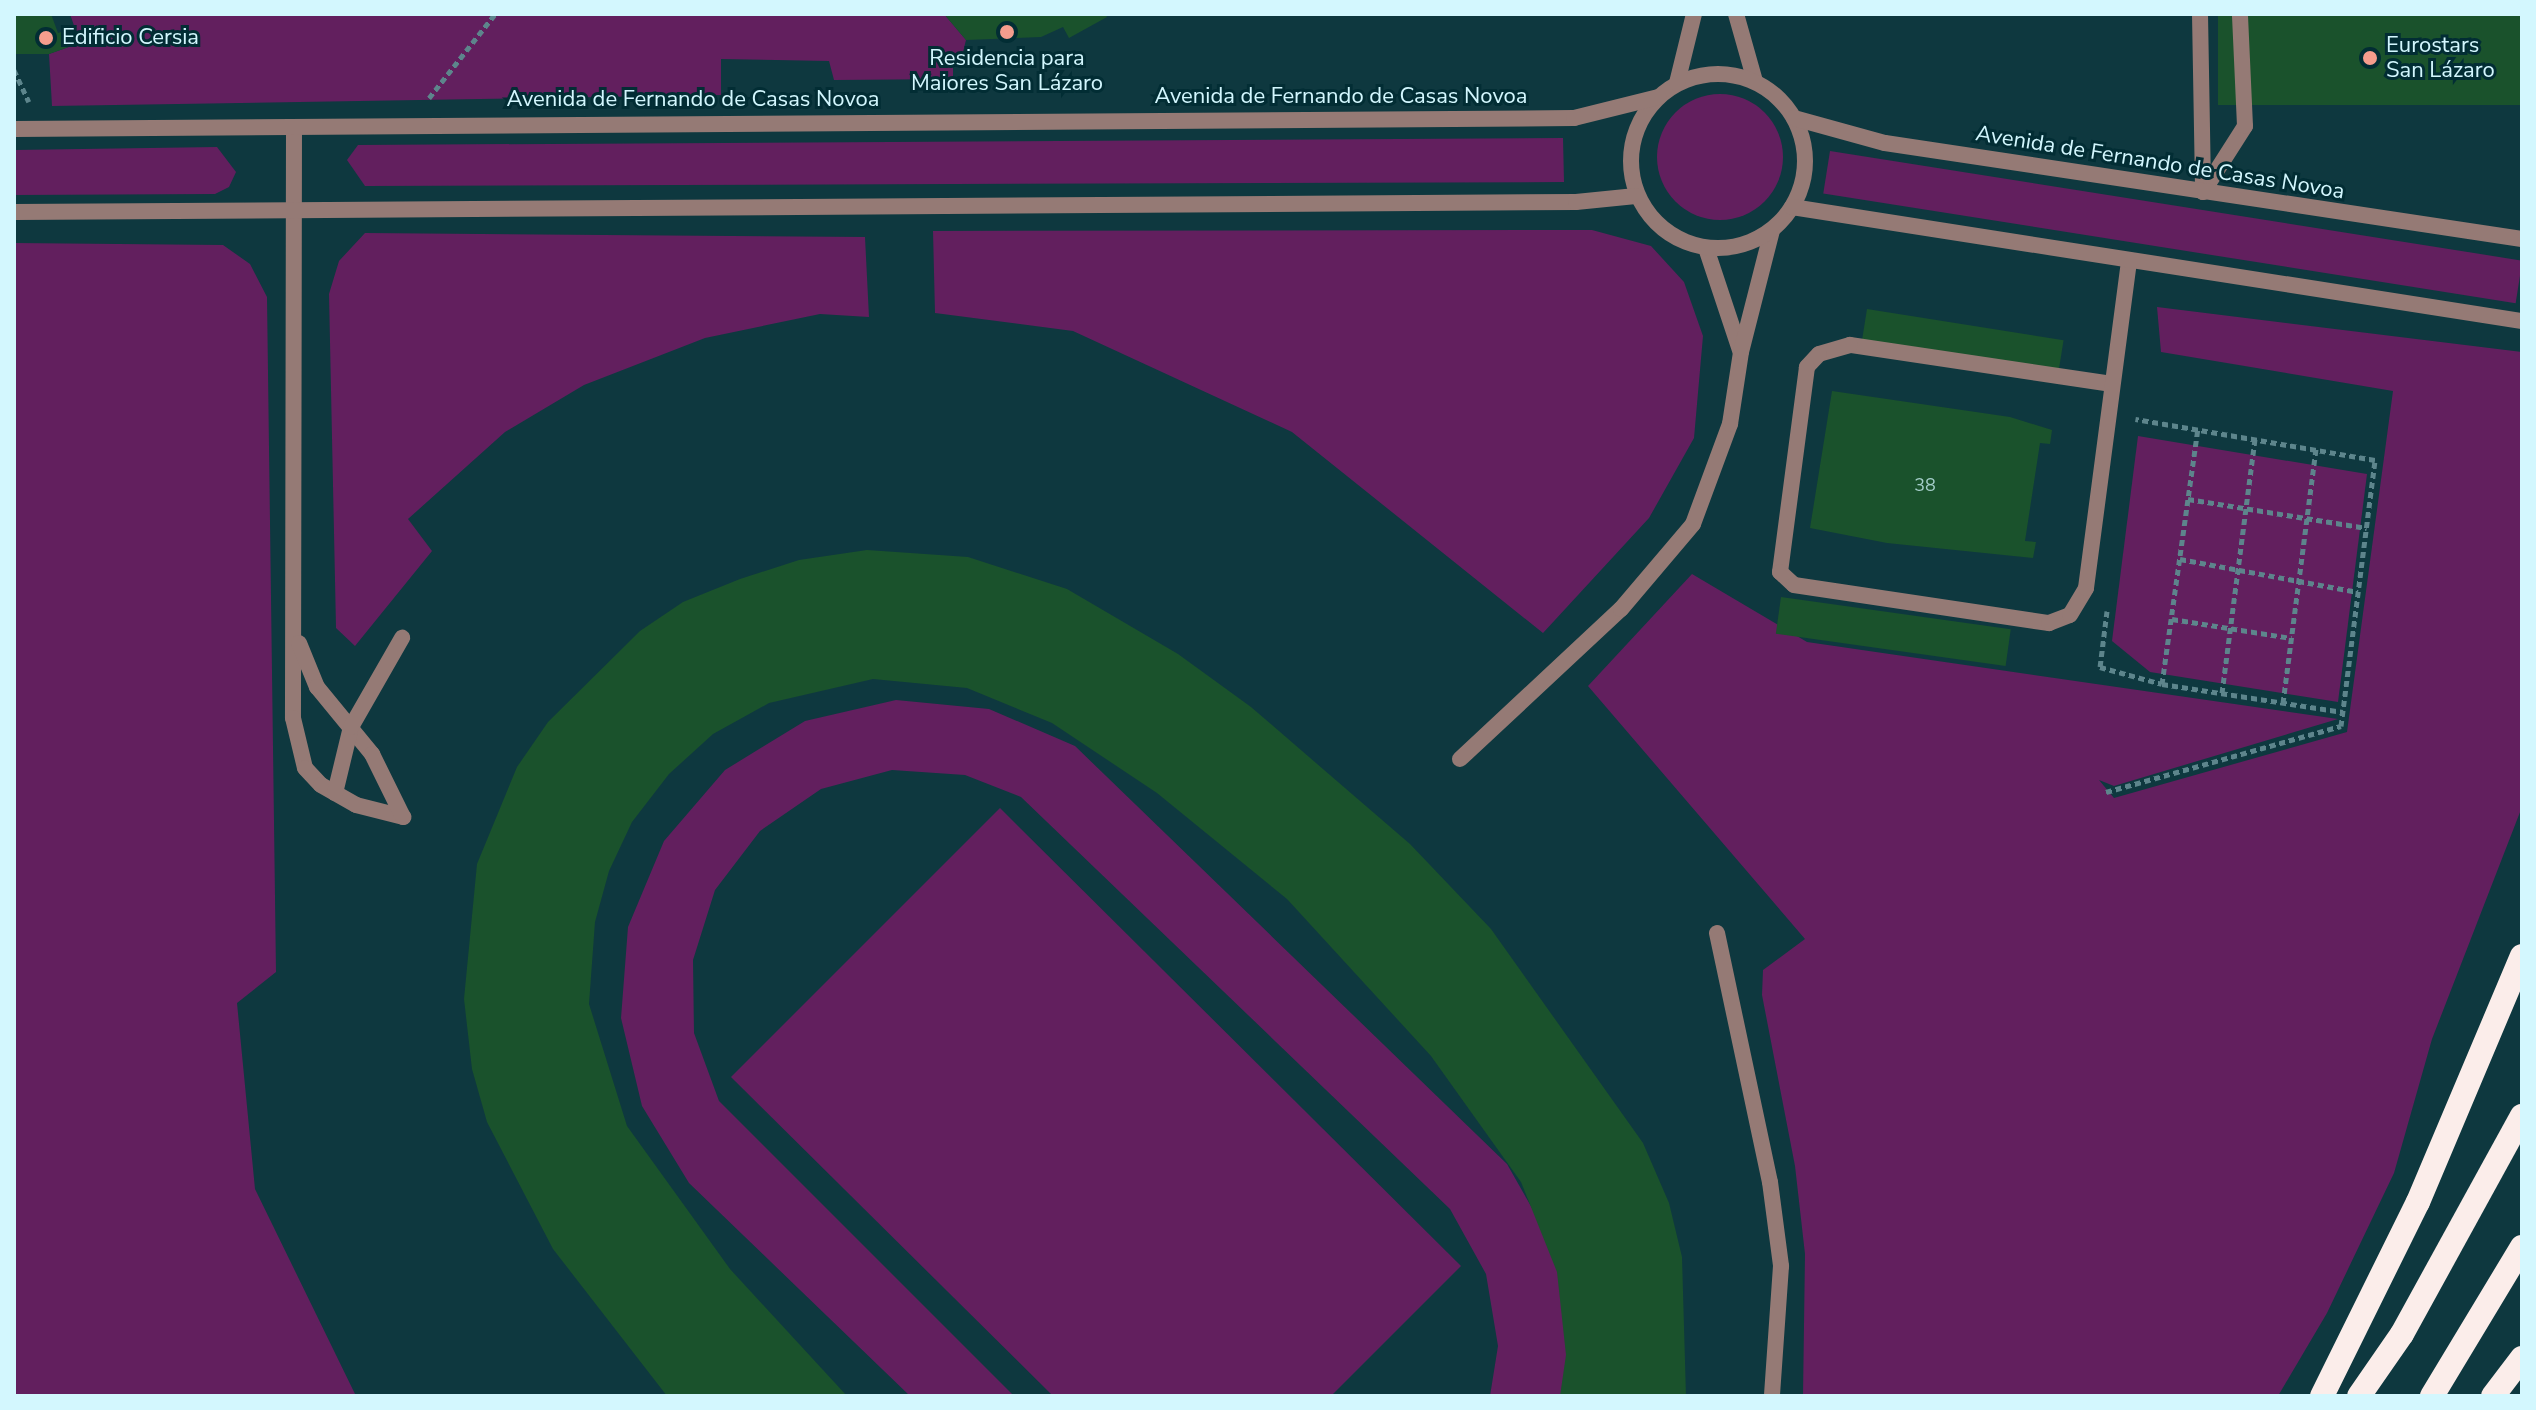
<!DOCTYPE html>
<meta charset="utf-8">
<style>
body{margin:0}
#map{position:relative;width:2536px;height:1410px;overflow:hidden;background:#0e383f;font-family:"Nunito Sans",sans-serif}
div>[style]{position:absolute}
.green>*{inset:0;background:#621f5e;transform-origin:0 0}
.round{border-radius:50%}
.building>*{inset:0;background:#1a522c;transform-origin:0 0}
.path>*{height:5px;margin-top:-2.5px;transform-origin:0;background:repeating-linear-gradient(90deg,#5d858c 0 6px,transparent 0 10px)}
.lane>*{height:16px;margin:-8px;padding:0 8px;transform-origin:8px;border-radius:8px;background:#957a75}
.street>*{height:16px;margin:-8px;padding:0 8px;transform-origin:8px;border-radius:8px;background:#957a75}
.street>.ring{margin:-8px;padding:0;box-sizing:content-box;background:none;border:16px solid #957a75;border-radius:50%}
.highway>*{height:24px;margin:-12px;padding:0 12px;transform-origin:12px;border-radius:12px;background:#fbedea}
.dots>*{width:22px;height:22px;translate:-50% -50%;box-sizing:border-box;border:4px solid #022d34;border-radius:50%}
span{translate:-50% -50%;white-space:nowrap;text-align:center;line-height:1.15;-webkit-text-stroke:6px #022d34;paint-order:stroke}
.number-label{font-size:18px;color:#a5ceca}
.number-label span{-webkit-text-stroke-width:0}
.poi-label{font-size:22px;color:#d3f7fe}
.left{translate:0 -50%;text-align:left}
.street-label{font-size:22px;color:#d3f7fe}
.frame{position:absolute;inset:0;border:16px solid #d3f7fe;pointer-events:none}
</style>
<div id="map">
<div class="green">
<div style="clip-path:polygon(70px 14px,944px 14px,966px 40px,962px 56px,953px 57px,953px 79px,834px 80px,829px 61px,721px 59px,721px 95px,52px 106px,49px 54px,80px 43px)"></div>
<div class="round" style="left:1657px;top:94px;width:126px;height:126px"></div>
<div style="clip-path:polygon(1563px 138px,1564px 182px,365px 186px,347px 160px,358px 145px)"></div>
<div style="clip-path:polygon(217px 147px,236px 172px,229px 187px,215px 194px,14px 195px,14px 150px)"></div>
<div style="left:1830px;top:151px;width:701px;height:43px;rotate:9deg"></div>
<div style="clip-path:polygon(1592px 230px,1651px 246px,1684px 282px,1703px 336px,1694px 438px,1649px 518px,1543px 633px,1292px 432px,1073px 331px,935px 313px,933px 231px)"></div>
<div style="clip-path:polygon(365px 233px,865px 237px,869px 317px,820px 314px,705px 338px,584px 385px,505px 432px,408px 519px,432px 551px,355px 646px,336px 628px,329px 294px,339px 261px)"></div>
<div style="clip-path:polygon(14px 243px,223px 245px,250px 264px,267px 297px,276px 972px,237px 1003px,255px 1189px,356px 1396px,14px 1396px)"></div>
<div style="clip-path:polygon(2157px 307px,2522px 352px,2522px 807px,2432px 1039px,2394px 1173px,2327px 1313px,2278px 1396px,1803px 1396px,1805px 1254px,1795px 1166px,1762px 995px,1763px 970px,1805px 939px,1588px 686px,1692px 574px,1807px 642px,2338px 719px,2114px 786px,2099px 780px,2114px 798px,2347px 732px,2393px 391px,2161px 352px)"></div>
<div style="clip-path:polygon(2138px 436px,2367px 474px,2338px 702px,2150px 672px,2112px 641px)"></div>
<div style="clip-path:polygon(896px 700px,989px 709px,1075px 746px,1507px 1164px,1553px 1245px,1572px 1337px,1565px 1396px,1490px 1396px,1498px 1346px,1486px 1274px,1450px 1209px,1021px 797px,965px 775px,892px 770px,821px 789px,760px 831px,715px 890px,693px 960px,694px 1033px,719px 1101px,1014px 1396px,910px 1396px,689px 1183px,642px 1106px,621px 1018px,628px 927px,664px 841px,725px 770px,805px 721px)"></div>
<div style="clip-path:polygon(1000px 808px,1461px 1266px,1331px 1396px,1053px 1396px,731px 1077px)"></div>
</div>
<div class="building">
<div style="clip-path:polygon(14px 14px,51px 14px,58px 33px,74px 28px,80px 43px,49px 54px,14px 54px)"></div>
<div style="clip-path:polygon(944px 14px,1105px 14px,1107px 17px,1069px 38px,1063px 27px,1041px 37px,966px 40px)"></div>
<div style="left:2218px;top:14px;width:304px;height:91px"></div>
<div style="left:1867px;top:309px;width:199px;height:31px;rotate:9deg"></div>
<div style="clip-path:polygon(1832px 391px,2010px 417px,2052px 430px,2050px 444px,2040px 443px,2025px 541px,2036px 542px,2033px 558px,1887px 543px,1810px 528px)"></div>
<div style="clip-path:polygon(867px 550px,968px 557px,1067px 589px,1178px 654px,1251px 707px,1410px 844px,1491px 929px,1643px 1143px,1669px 1203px,1682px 1257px,1686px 1396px,1560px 1396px,1566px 1355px,1557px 1272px,1521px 1182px,1431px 1056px,1287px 899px,1157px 793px,1052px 723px,967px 688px,873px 679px,769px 703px,713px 734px,669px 774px,632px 822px,609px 871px,595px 922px,589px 1004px,627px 1126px,730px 1269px,847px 1396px,667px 1396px,553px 1249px,487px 1122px,472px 1069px,464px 999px,477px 864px,517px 767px,548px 722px,640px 631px,683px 602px,740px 579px,799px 560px)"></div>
<div style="left:1781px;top:597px;width:232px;height:37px;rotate:8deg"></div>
</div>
<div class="path">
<div style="left:14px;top:70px;width:35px;rotate:65deg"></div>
<div style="left:429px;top:98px;width:107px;rotate:-51.8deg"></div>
<div style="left:2188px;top:499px;width:181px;rotate:9.2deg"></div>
<div style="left:2180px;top:559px;width:181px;rotate:10.5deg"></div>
<div style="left:2107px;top:611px;width:56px;rotate:97.1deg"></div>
<div style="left:2100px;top:667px;width:64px;rotate:15.3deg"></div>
<div style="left:2162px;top:684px;width:183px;rotate:8.8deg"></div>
<div style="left:2172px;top:619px;width:121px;rotate:9.1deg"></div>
<div style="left:2162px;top:684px;width:259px;rotate:-82deg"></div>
<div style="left:2222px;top:693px;width:257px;rotate:-82.6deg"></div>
<div style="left:2283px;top:703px;width:256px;rotate:-82.6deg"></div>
<div style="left:2106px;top:792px;width:244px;rotate:-15.7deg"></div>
<div style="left:2341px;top:726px;width:268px;rotate:-82.7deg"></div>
<div style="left:2375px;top:460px;width:243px;rotate:-170.3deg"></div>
</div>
<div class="lane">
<div style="left:2200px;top:14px;width:178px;rotate:89deg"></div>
<div style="left:294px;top:127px;width:591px;rotate:90.1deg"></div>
<div style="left:293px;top:718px;width:51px;rotate:76.5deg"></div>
<div style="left:305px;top:768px;width:23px;rotate:47deg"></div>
<div style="left:321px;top:785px;width:40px;rotate:29.7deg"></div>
<div style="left:356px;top:805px;width:49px;rotate:14.3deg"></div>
<div style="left:2203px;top:192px;width:78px;rotate:-57.5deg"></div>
<div style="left:2245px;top:126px;width:112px;rotate:-92.6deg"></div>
<div style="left:1706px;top:248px;width:108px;rotate:71.6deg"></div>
<div style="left:2112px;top:384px;width:265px;rotate:-171.5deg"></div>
<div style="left:1850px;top:345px;width:32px;rotate:164deg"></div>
<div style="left:1819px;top:354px;width:18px;rotate:133deg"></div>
<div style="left:1807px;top:367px;width:207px;rotate:97.5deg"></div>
<div style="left:1780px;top:572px;width:19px;rotate:43deg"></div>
<div style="left:1794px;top:585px;width:258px;rotate:8.5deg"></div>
<div style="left:2049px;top:623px;width:22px;rotate:-21deg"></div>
<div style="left:2070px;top:615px;width:31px;rotate:-59deg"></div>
<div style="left:2086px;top:588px;width:330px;rotate:-82.5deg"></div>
<div style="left:299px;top:643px;width:48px;rotate:67.8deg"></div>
<div style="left:317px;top:687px;width:87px;rotate:50.6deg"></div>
<div style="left:372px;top:754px;width:70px;rotate:63.8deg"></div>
<div style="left:1460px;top:759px;width:220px;rotate:-43deg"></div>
<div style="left:1621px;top:609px;width:111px;rotate:-49.7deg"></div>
<div style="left:1693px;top:524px;width:107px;rotate:-69.7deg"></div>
<div style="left:1730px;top:424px;width:73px;rotate:-81.3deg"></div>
<div style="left:1741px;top:352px;width:126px;rotate:-75.7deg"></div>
<div style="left:335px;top:793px;width:68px;rotate:-76.4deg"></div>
<div style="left:351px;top:727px;width:103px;rotate:-60.2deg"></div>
<div style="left:1717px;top:933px;width:255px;rotate:78deg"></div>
<div style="left:1770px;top:1182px;width:85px;rotate:82.5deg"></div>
<div style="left:1781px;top:1266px;width:130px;rotate:94deg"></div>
</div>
<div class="street">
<div style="left:1736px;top:14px;width:70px;rotate:74.2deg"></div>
<div class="ring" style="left:1631px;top:74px;width:158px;height:158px"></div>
<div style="left:1677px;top:83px;width:71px;rotate:-76.2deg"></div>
<div style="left:1794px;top:118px;width:94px;rotate:15.4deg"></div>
<div style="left:1885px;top:143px;width:644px;rotate:8.57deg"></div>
<div style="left:14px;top:129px;width:1560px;rotate:-0.4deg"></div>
<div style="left:1574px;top:118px;width:87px;rotate:-14deg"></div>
<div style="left:1792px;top:207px;width:739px;rotate:8.88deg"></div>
<div style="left:14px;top:212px;width:1562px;rotate:-0.37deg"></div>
<div style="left:1576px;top:202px;width:60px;rotate:-5.7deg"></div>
</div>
<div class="highway">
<div style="left:2322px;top:1396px;width:216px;rotate:-63.7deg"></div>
<div style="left:2418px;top:1202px;width:267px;rotate:-67.1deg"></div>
<div style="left:2359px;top:1396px;width:75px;rotate:-55.3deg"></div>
<div style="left:2402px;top:1334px;width:249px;rotate:-61.2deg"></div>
<div style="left:2432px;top:1396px;width:174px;rotate:-58.9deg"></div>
<div style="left:2493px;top:1396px;width:48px;rotate:-52.7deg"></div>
</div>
<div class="dots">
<div style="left:1007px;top:32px;background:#f59d8d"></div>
<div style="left:46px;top:38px;background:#f59d8d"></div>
<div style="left:2370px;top:58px;background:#f59d8d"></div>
</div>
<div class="number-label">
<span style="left:1925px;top:485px">38</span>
</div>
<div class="poi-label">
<span class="left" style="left:62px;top:38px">Edificio Cersia</span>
<span class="left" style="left:2386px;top:58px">Eurostars<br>San Lázaro</span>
<span style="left:1007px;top:71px">Residencia para<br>Maiores San Lázaro</span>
</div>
<div class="street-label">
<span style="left:1341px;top:97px">Avenida de Fernando de Casas Novoa</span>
<span style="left:693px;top:100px">Avenida de Fernando de Casas Novoa</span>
<span style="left:2160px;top:163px;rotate:9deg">Avenida de Fernando de Casas Novoa</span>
</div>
<div class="frame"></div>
</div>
